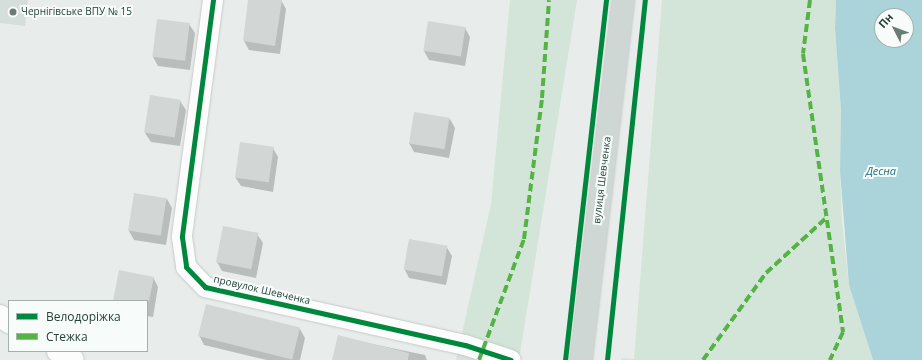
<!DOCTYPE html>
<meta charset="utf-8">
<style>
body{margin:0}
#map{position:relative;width:922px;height:360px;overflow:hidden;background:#e8edeb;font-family:"Open Sans",sans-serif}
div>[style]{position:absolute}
.built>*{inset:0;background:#d6dedb}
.green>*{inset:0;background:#d2e5d8}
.water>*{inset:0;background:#aad3da}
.shadow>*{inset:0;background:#0003}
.building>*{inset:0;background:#d2d6d5;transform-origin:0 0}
.roads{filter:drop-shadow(0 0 1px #c5cac8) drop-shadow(0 0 1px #c5cac8)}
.minor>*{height:20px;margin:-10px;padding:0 10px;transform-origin:10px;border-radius:10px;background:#fcfcfc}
.secondary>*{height:22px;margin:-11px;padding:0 11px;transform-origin:11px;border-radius:11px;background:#fcfcfc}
.primary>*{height:22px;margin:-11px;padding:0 11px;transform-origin:11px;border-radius:11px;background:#cfd7d5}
.quiet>*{height:4px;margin-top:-2px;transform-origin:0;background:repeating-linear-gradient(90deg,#55b346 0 8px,transparent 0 12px)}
.cycleway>*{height:5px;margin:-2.5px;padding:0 2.5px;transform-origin:2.5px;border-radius:2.5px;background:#00873e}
.dots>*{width:11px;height:11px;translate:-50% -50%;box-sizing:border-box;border:2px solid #f7fbf9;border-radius:50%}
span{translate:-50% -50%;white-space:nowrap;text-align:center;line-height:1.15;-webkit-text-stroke:4px #f7fbf9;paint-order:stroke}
.poi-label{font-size:10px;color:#254139}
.left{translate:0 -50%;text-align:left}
.street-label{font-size:10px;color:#254139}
.water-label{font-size:11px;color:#1f6e7d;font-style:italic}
.legend{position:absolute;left:8px;top:300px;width:140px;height:52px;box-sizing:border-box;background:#f7fbf9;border:1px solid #a3b1ac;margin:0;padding:5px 7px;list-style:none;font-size:12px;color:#254139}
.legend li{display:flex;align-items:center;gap:8px;height:20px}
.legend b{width:20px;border:1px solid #a3b1ac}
.north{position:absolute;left:874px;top:8px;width:40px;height:40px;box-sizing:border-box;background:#f7fbf9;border:1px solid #a3b1ac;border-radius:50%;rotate:312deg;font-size:11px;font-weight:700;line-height:16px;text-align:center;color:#254139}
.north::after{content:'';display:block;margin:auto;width:14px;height:18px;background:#697d77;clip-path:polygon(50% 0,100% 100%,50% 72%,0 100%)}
</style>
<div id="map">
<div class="built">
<div style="clip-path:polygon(0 0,28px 0,25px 26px,0 23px)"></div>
</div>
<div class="green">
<div style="clip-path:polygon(510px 0,577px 0,519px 360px,456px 360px,491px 204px)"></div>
<div style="clip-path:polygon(662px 0,836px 0,835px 28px,841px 110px,840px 171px,842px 222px,849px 285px,873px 360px,621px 360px,621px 358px,634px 359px)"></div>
</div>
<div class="water">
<div style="clip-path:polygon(evenodd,836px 0,922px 0,922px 360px,873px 360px,849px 285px,840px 171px,841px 110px,835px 28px,836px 0,882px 16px,906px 16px,906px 40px,882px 40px,882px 16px)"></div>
</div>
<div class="shadow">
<div style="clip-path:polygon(249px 0,281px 0,286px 9px,280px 54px,249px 50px,244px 41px)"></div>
<div style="clip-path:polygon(429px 22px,465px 28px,470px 37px,465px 66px,429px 60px,424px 51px)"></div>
<div style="clip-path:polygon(189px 24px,195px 33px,190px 70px,158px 66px,153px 57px)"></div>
<div style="clip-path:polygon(180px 101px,186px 110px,180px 146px,151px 142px,145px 133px)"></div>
<div style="clip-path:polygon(450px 119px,455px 128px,449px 158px,414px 152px,409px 143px)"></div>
<div style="clip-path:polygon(273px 148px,278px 157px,273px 192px,241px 186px,235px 177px)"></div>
<div style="clip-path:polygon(167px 199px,172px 208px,166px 245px,134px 240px,129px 231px)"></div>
<div style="clip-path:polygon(224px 227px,257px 234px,263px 243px,256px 278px,222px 271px,217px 262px)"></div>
<div style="clip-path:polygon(446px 246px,452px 256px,446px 285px,409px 278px,404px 268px)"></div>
<div style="clip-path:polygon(153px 277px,158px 287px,153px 317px,147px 316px,147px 301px,114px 301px)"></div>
<div style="clip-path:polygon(207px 306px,300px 329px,305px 338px,300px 360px,267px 360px,204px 345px,199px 335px)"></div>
<div style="clip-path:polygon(339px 337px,425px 355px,427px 360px,333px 360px)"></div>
</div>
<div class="building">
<div style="clip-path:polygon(248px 0,282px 0,275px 46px,243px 41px)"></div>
<div style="left:157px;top:19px;width:33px;height:38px;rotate:7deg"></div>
<div style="left:428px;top:21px;width:38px;height:30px;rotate:9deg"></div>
<div style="left:150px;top:95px;width:31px;height:38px;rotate:9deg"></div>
<div style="left:414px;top:112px;width:36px;height:32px;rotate:9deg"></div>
<div style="left:240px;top:142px;width:34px;height:36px;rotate:8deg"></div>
<div style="left:134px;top:193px;width:33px;height:38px;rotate:9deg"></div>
<div style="left:223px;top:226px;width:36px;height:37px;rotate:11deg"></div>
<div style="left:409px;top:239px;width:39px;height:31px;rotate:10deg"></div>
<div style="clip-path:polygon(119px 270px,154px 277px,149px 301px,113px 301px)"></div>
<div style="left:206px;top:304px;width:97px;height:33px;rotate:14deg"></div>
<div style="clip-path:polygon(338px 335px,409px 353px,408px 360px,332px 360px)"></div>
</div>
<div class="roads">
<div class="minor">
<div style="left:213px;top:0;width:239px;rotate:97.5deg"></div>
<div style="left:182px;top:237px;width:30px;rotate:82deg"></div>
<div style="left:186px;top:267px;width:28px;rotate:46deg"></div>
<div style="left:205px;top:287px;width:266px;rotate:12.6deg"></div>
<div style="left:465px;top:345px;width:48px;rotate:18.1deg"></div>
</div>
<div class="secondary">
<div style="left:0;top:316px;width:11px;rotate:34deg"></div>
<div style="left:58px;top:351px;width:17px;rotate:31deg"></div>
</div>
<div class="primary">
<div style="left:581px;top:360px;width:362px;rotate:-83.3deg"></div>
</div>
</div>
<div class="quiet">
<div style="left:810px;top:0;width:54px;rotate:97.4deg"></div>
<div style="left:803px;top:54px;width:281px;rotate:81.8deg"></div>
<div style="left:843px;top:332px;width:31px;rotate:115deg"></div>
<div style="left:479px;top:360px;width:129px;rotate:-69.6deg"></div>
<div style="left:524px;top:239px;width:142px;rotate:-82.7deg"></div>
<div style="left:542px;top:98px;width:98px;rotate:-85.9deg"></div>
<div style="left:703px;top:360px;width:107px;rotate:-54.1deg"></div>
<div style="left:766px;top:273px;width:80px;rotate:-42.5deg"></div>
</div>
<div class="cycleway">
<div style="left:213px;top:0;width:239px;rotate:97.5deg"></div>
<div style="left:182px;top:237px;width:30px;rotate:82deg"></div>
<div style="left:186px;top:267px;width:28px;rotate:46deg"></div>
<div style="left:205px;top:287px;width:266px;rotate:12.6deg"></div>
<div style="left:465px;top:345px;width:48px;rotate:18.1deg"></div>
<div style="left:565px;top:360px;width:362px;rotate:-83.5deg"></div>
<div style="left:607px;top:360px;width:362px;rotate:-84deg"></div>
</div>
<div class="dots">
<div style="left:13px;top:12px;background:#697d77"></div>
</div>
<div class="poi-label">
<span class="left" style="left:21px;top:12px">Чернігівське ВПУ № 15</span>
</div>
<div class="street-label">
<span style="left:602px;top:180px;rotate:-83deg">вулиця Шевченка</span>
<span style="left:262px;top:290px;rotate:13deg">провулок Шевченка</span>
</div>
<div class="water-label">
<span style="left:881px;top:171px">Десна</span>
</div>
<ul class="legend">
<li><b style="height:5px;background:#00873e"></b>Велодоріжка</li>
<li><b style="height:5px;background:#55b346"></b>Стежка</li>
</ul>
<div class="north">Пн</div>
</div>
